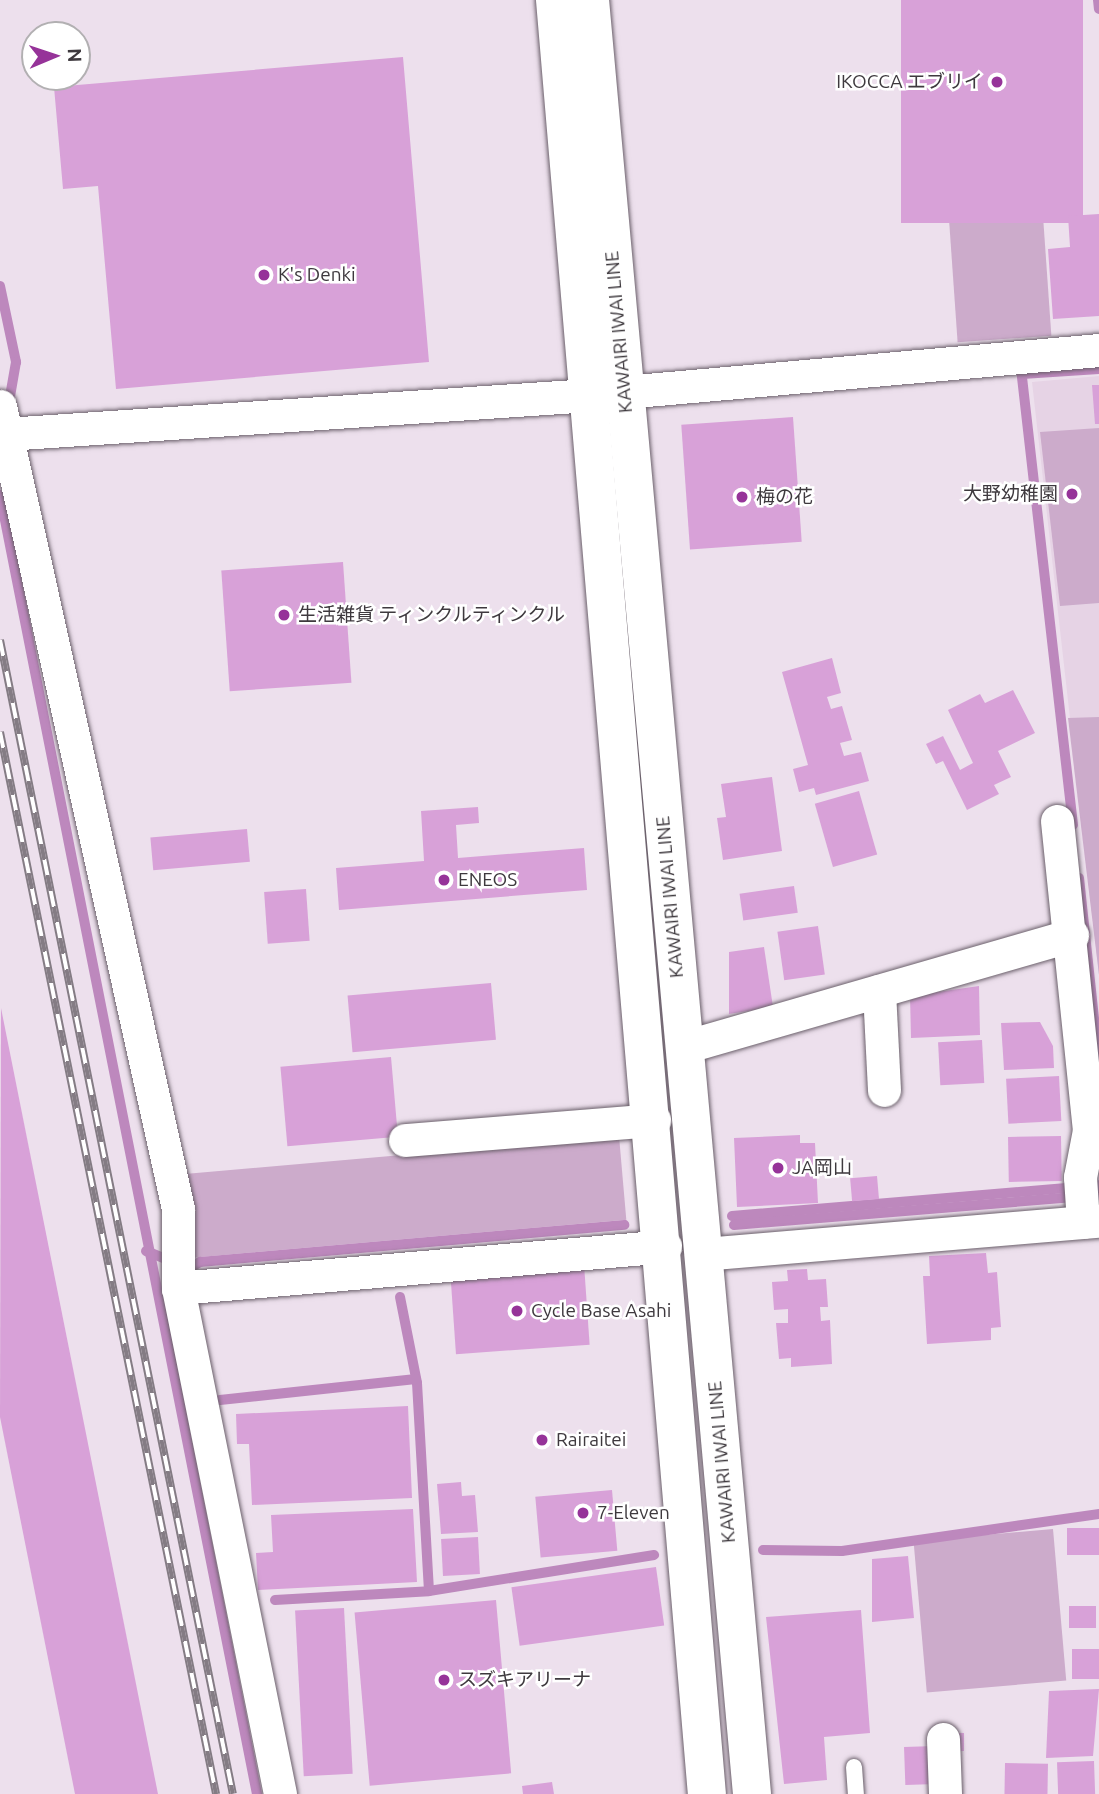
<!DOCTYPE html>
<meta charset="utf-8">
<style>
body{margin:0}
#map{position:relative;width:1099px;height:1794px;overflow:hidden;background:#ede0ed;font-family:Ubuntu,"Noto Sans JP",sans-serif}
div>[style]{position:absolute}
.built>*{inset:0;background:#e6d3e5}
.green>*{inset:0;background:#ccabcb;transform-origin:0 0}
.stream>*{height:10px;margin:-5px;padding:0 5px;transform-origin:5px;border-radius:5px;background:#bd88bd}
.building>*{inset:0;background:#d8a1d8;transform-origin:0 0}
.roads{filter:drop-shadow(0 0 2px #6b606b) drop-shadow(0 0 2px #6b606b)}
.lane>*{height:16px;margin:-8px;padding:0 8px;transform-origin:8px;border-radius:8px;background:#fff}
.street>*{height:33px;margin:-16.5px;padding:0 16.5px;transform-origin:16.5px;border-radius:16.5px;background:#fff}
.secondary>*{height:38px;margin:-19px;padding:0 19px;transform-origin:19px;border-radius:19px;background:#fff}
.rail>*{height:8px;margin-top:-4px;transform-origin:0;background:repeating-linear-gradient(90deg,#fff 0 16px,#847c84 0 32px);box-sizing:border-box;border-block:2px solid #847c84}
.dots>*{width:19px;height:19px;translate:-50% -50%;box-sizing:border-box;border:4px solid #fff;border-radius:50%}
span{translate:-50% -50%;white-space:nowrap;text-align:center;line-height:1.15;-webkit-text-stroke:5px #fff;paint-order:stroke}
.poi-label{font-size:19px;color:#3e393e}
.right{translate:-100% -50%;text-align:right}
.left{translate:0 -50%;text-align:left}
.street-label{font-size:19px;color:#3e393e}
.north{position:absolute;left:21px;top:21px;width:70px;height:70px;box-sizing:border-box;background:#fff;border:2px solid #b2b0b2;border-radius:50%;rotate:88deg;font-size:19px;font-weight:700;line-height:28px;text-align:center;color:#3e393e}
.north::after{content:'';display:block;margin:auto;width:24px;height:32px;background:#963399;clip-path:polygon(50% 0,100% 100%,50% 72%,0 100%)}
</style>
<div id="map">
<div class="built">
<div style="clip-path:polygon(1099px 376px,1099px 975px,1032px 382px)"></div>
</div>
<div class="green">
<div style="left:1043px;top:216px;width:120px;height:94px;rotate:86deg"></div>
<div style="clip-path:polygon(1099px 428px,1099px 603px,1060px 606px,1040px 432px)"></div>
<div style="clip-path:polygon(1099px 717px,1099px 975px,1068px 718px)"></div>
<div style="left:619px;top:1136px;width:84px;height:433px;rotate:85deg"></div>
<div style="left:1053px;top:1529px;width:152px;height:140px;rotate:85deg"></div>
</div>
<div class="stream">
<div style="left:1098px;top:0;width:9px;rotate:84deg"></div>
<div style="left:0;top:286px;width:78px;rotate:78.1deg"></div>
<div style="left:16px;top:362px;width:41px;rotate:99.9deg"></div>
<div style="left:0;top:495px;width:1324px;rotate:78.81deg"></div>
<div style="left:1073px;top:825px;width:454px;rotate:-96.5deg"></div>
<div style="left:1022px;top:374px;width:77px;rotate:-3.7deg"></div>
<div style="left:1079px;top:878px;width:189px;rotate:83.9deg"></div>
<div style="left:732px;top:1216px;width:368px;rotate:-4.8deg"></div>
<div style="left:734px;top:1225px;width:366px;rotate:-4.7deg"></div>
<div style="left:146px;top:1251px;width:29px;rotate:22deg"></div>
<div style="left:190px;top:1268px;width:12px;rotate:-31deg"></div>
<div style="left:200px;top:1262px;width:426px;rotate:-5deg"></div>
<div style="left:400px;top:1297px;width:88px;rotate:78.8deg"></div>
<div style="left:417px;top:1383px;width:208px;rotate:86.7deg"></div>
<div style="left:220px;top:1400px;width:197px;rotate:-6.1deg"></div>
<div style="left:763px;top:1550px;width:79px;rotate:0.7deg"></div>
<div style="left:842px;top:1551px;width:260px;rotate:-8.2deg"></div>
<div style="left:275px;top:1600px;width:154px;rotate:-3.3deg"></div>
<div style="left:429px;top:1591px;width:228px;rotate:-9.1deg"></div>
</div>
<div class="building">
<div style="left:901px;top:0;width:182px;height:223px"></div>
<div style="clip-path:polygon(403px 57px,429px 362px,116px 389px,98px 186px,63px 189px,54px 87px)"></div>
<div style="clip-path:polygon(1099px 214px,1099px 316px,1053px 319px,1048px 249px,1070px 247px,1068px 216px)"></div>
<div style="clip-path:polygon(1092px 385px,1099px 385px,1099px 424px,1095px 424px)"></div>
<div style="left:793px;top:417px;width:125px;height:112px;rotate:86deg"></div>
<div style="left:343px;top:562px;width:121px;height:122px;rotate:86deg"></div>
<div style="clip-path:polygon(832px 658px,841px 693px,827px 697px,831px 709px,842px 706px,852px 740px,840px 743px,844px 756px,861px 752px,869px 781px,816px 795px,814px 788px,799px 792px,793px 769px,808px 765px,782px 672px)"></div>
<div style="clip-path:polygon(1013px 690px,1035px 733px,998px 751px,1011px 777px,994px 785px,999px 794px,967px 810px,943px 761px,936px 764px,926px 744px,943px 736px,960px 770px,973px 763px,948px 710px,980px 694px,985px 703px)"></div>
<div style="clip-path:polygon(772px 777px,782px 851px,723px 860px,717px 818px,726px 817px,721px 784px)"></div>
<div style="left:859px;top:791px;width:66px;height:46px;rotate:74deg"></div>
<div style="clip-path:polygon(478px 807px,479px 823px,456px 825px,458px 858px,584px 848px,587px 890px,339px 910px,336px 868px,424px 861px,421px 811px)"></div>
<div style="left:247px;top:829px;width:33px;height:97px;rotate:85deg"></div>
<div style="left:794px;top:886px;width:27px;height:55px;rotate:82deg"></div>
<div style="left:306px;top:889px;width:52px;height:42px;rotate:86deg"></div>
<div style="left:818px;top:926px;width:49px;height:41px;rotate:82deg"></div>
<div style="clip-path:polygon(764px 947px,773px 1007px,729px 1014px,729px 952px)"></div>
<div style="left:491px;top:983px;width:57px;height:144px;rotate:85deg"></div>
<div style="clip-path:polygon(979px 986px,980px 1035px,911px 1038px,910px 996px)"></div>
<div style="clip-path:polygon(1px 1008px,158px 1794px,75px 1794px,0 1417px)"></div>
<div style="clip-path:polygon(1040px 1022px,1053px 1046px,1054px 1068px,1004px 1070px,1001px 1023px)"></div>
<div style="left:982px;top:1040px;width:43px;height:44px;rotate:87deg"></div>
<div style="left:391px;top:1057px;width:80px;height:111px;rotate:85deg"></div>
<div style="left:1059px;top:1076px;width:45px;height:53px;rotate:87deg"></div>
<div style="clip-path:polygon(800px 1135px,800px 1143px,815px 1143px,818px 1203px,737px 1207px,734px 1138px)"></div>
<div style="left:1061px;top:1136px;width:45px;height:53px;rotate:89deg"></div>
<div style="left:877px;top:1176px;width:23px;height:27px;rotate:85deg"></div>
<div style="clip-path:polygon(986px 1253px,988px 1273px,997px 1272px,1001px 1327px,991px 1328px,991px 1340px,927px 1344px,923px 1276px,930px 1276px,929px 1256px)"></div>
<div style="left:584px;top:1264px;width:81px;height:134px;rotate:86deg"></div>
<div style="clip-path:polygon(807px 1269px,808px 1280px,826px 1279px,828px 1307px,820px 1307px,821px 1321px,830px 1320px,832px 1364px,791px 1367px,791px 1358px,779px 1359px,776px 1323px,788px 1323px,788px 1309px,774px 1310px,772px 1282px,788px 1281px,787px 1270px)"></div>
<div style="clip-path:polygon(408px 1406px,412px 1498px,252px 1505px,249px 1444px,237px 1444px,236px 1414px)"></div>
<div style="clip-path:polygon(461px 1482px,462px 1496px,475px 1495px,478px 1532px,441px 1534px,437px 1484px)"></div>
<div style="left:612px;top:1490px;width:61px;height:77px;rotate:85deg"></div>
<div style="clip-path:polygon(413px 1509px,417px 1582px,258px 1590px,256px 1553px,273px 1552px,271px 1515px)"></div>
<div style="left:1099px;top:1528px;width:27px;height:32px;rotate:90deg"></div>
<div style="left:478px;top:1537px;width:37px;height:37px;rotate:87deg"></div>
<div style="clip-path:polygon(908px 1556px,914px 1618px,872px 1622px,872px 1559px)"></div>
<div style="left:656px;top:1567px;width:59px;height:146px;rotate:82deg"></div>
<div style="left:496px;top:1600px;width:174px;height:142px;rotate:85deg"></div>
<div style="left:1096px;top:1606px;width:22px;height:27px;rotate:90deg"></div>
<div style="left:344px;top:1608px;width:166px;height:49px;rotate:87deg"></div>
<div style="clip-path:polygon(861px 1610px,870px 1733px,824px 1737px,827px 1780px,784px 1784px,766px 1617px)"></div>
<div style="left:1099px;top:1649px;width:30px;height:27px;rotate:90deg"></div>
<div style="clip-path:polygon(1099px 1689px,1093px 1756px,1046px 1758px,1049px 1691px)"></div>
<div style="left:951px;top:1733px;width:13px;height:18px"></div>
<div style="left:935px;top:1746px;width:38px;height:31px;rotate:88deg"></div>
<div style="left:1094px;top:1761px;width:33px;height:37px;rotate:88deg"></div>
<div style="left:1005px;top:1763px;width:43px;height:31px;rotate:1deg"></div>
<div style="clip-path:polygon(552px 1782px,554px 1794px,523px 1794px,522px 1786px)"></div>
</div>
<div class="roads">
<div class="lane">
<div style="left:854px;top:1767px;width:27px;rotate:86deg"></div>
</div>
<div class="street">
<div style="left:0;top:406px;width:822px;rotate:77.5deg"></div>
<div style="left:178px;top:1209px;width:79px;rotate:90deg"></div>
<div style="left:178px;top:1288px;width:516px;rotate:78.6deg"></div>
<div style="left:6px;top:434px;width:585px;rotate:-3.82deg"></div>
<div style="left:590px;top:395px;width:511px;rotate:-5.05deg"></div>
<div style="left:1057px;top:821px;width:311px;rotate:84.1deg"></div>
<div style="left:1089px;top:1130px;width:48px;rotate:100.8deg"></div>
<div style="left:1080px;top:1177px;width:45px;rotate:86.2deg"></div>
<div style="left:879px;top:991px;width:99px;rotate:87.1deg"></div>
<div style="left:684px;top:1047px;width:404px;rotate:-16.1deg"></div>
<div style="left:405px;top:1140px;width:250px;rotate:-4.6deg"></div>
<div style="left:703px;top:1254px;width:397px;rotate:-4.8deg"></div>
<div style="left:178px;top:1288px;width:489px;rotate:-4.9deg"></div>
<div style="left:943px;top:1739px;width:55px;rotate:87.9deg"></div>
</div>
<div class="secondary">
<div style="left:555px;top:0;width:1800px;rotate:85.16deg"></div>
<div style="left:590px;top:0;width:1801px;rotate:84.84deg"></div>
</div>
</div>
<div class="rail">
<div style="left:0;top:640px;width:1177px;rotate:78.59deg"></div>
<div style="left:0;top:732px;width:1084px;rotate:78.5deg"></div>
</div>
<div class="dots">
<div style="left:997px;top:82px;background:#963399"></div>
<div style="left:264px;top:275px;background:#963399"></div>
<div style="left:1072px;top:494px;background:#963399"></div>
<div style="left:742px;top:497px;background:#963399"></div>
<div style="left:284px;top:615px;background:#963399"></div>
<div style="left:444px;top:880px;background:#963399"></div>
<div style="left:778px;top:1168px;background:#963399"></div>
<div style="left:517px;top:1311px;background:#963399"></div>
<div style="left:542px;top:1440px;background:#963399"></div>
<div style="left:583px;top:1513px;background:#963399"></div>
<div style="left:444px;top:1680px;background:#963399"></div>
</div>
<div class="poi-label">
<span class="right" style="left:983px;top:82px">IKOCCA エブリイ</span>
<span class="left" style="left:278px;top:275px">K's Denki</span>
<span class="right" style="left:1058px;top:494px">大野幼稚園</span>
<span class="left" style="left:756px;top:497px">梅の花</span>
<span class="left" style="left:298px;top:615px">生活雑貨 ティンクルティンクル</span>
<span class="left" style="left:458px;top:880px">ENEOS</span>
<span class="left" style="left:792px;top:1168px">JA岡山</span>
<span class="left" style="left:531px;top:1311px">Cycle Base Asahi</span>
<span class="left" style="left:556px;top:1440px">Rairaitei</span>
<span class="left" style="left:597px;top:1513px">7-Eleven</span>
<span class="left" style="left:458px;top:1680px">スズキアリーナ</span>
</div>
<div class="street-label">
<span style="left:619px;top:332px;rotate:-95deg">KAWAIRI IWAI LINE</span>
<span style="left:670px;top:897px;rotate:-95deg">KAWAIRI IWAI LINE</span>
<span style="left:722px;top:1462px;rotate:-95deg">KAWAIRI IWAI LINE</span>
</div>
<div class="north">N</div>
</div>
